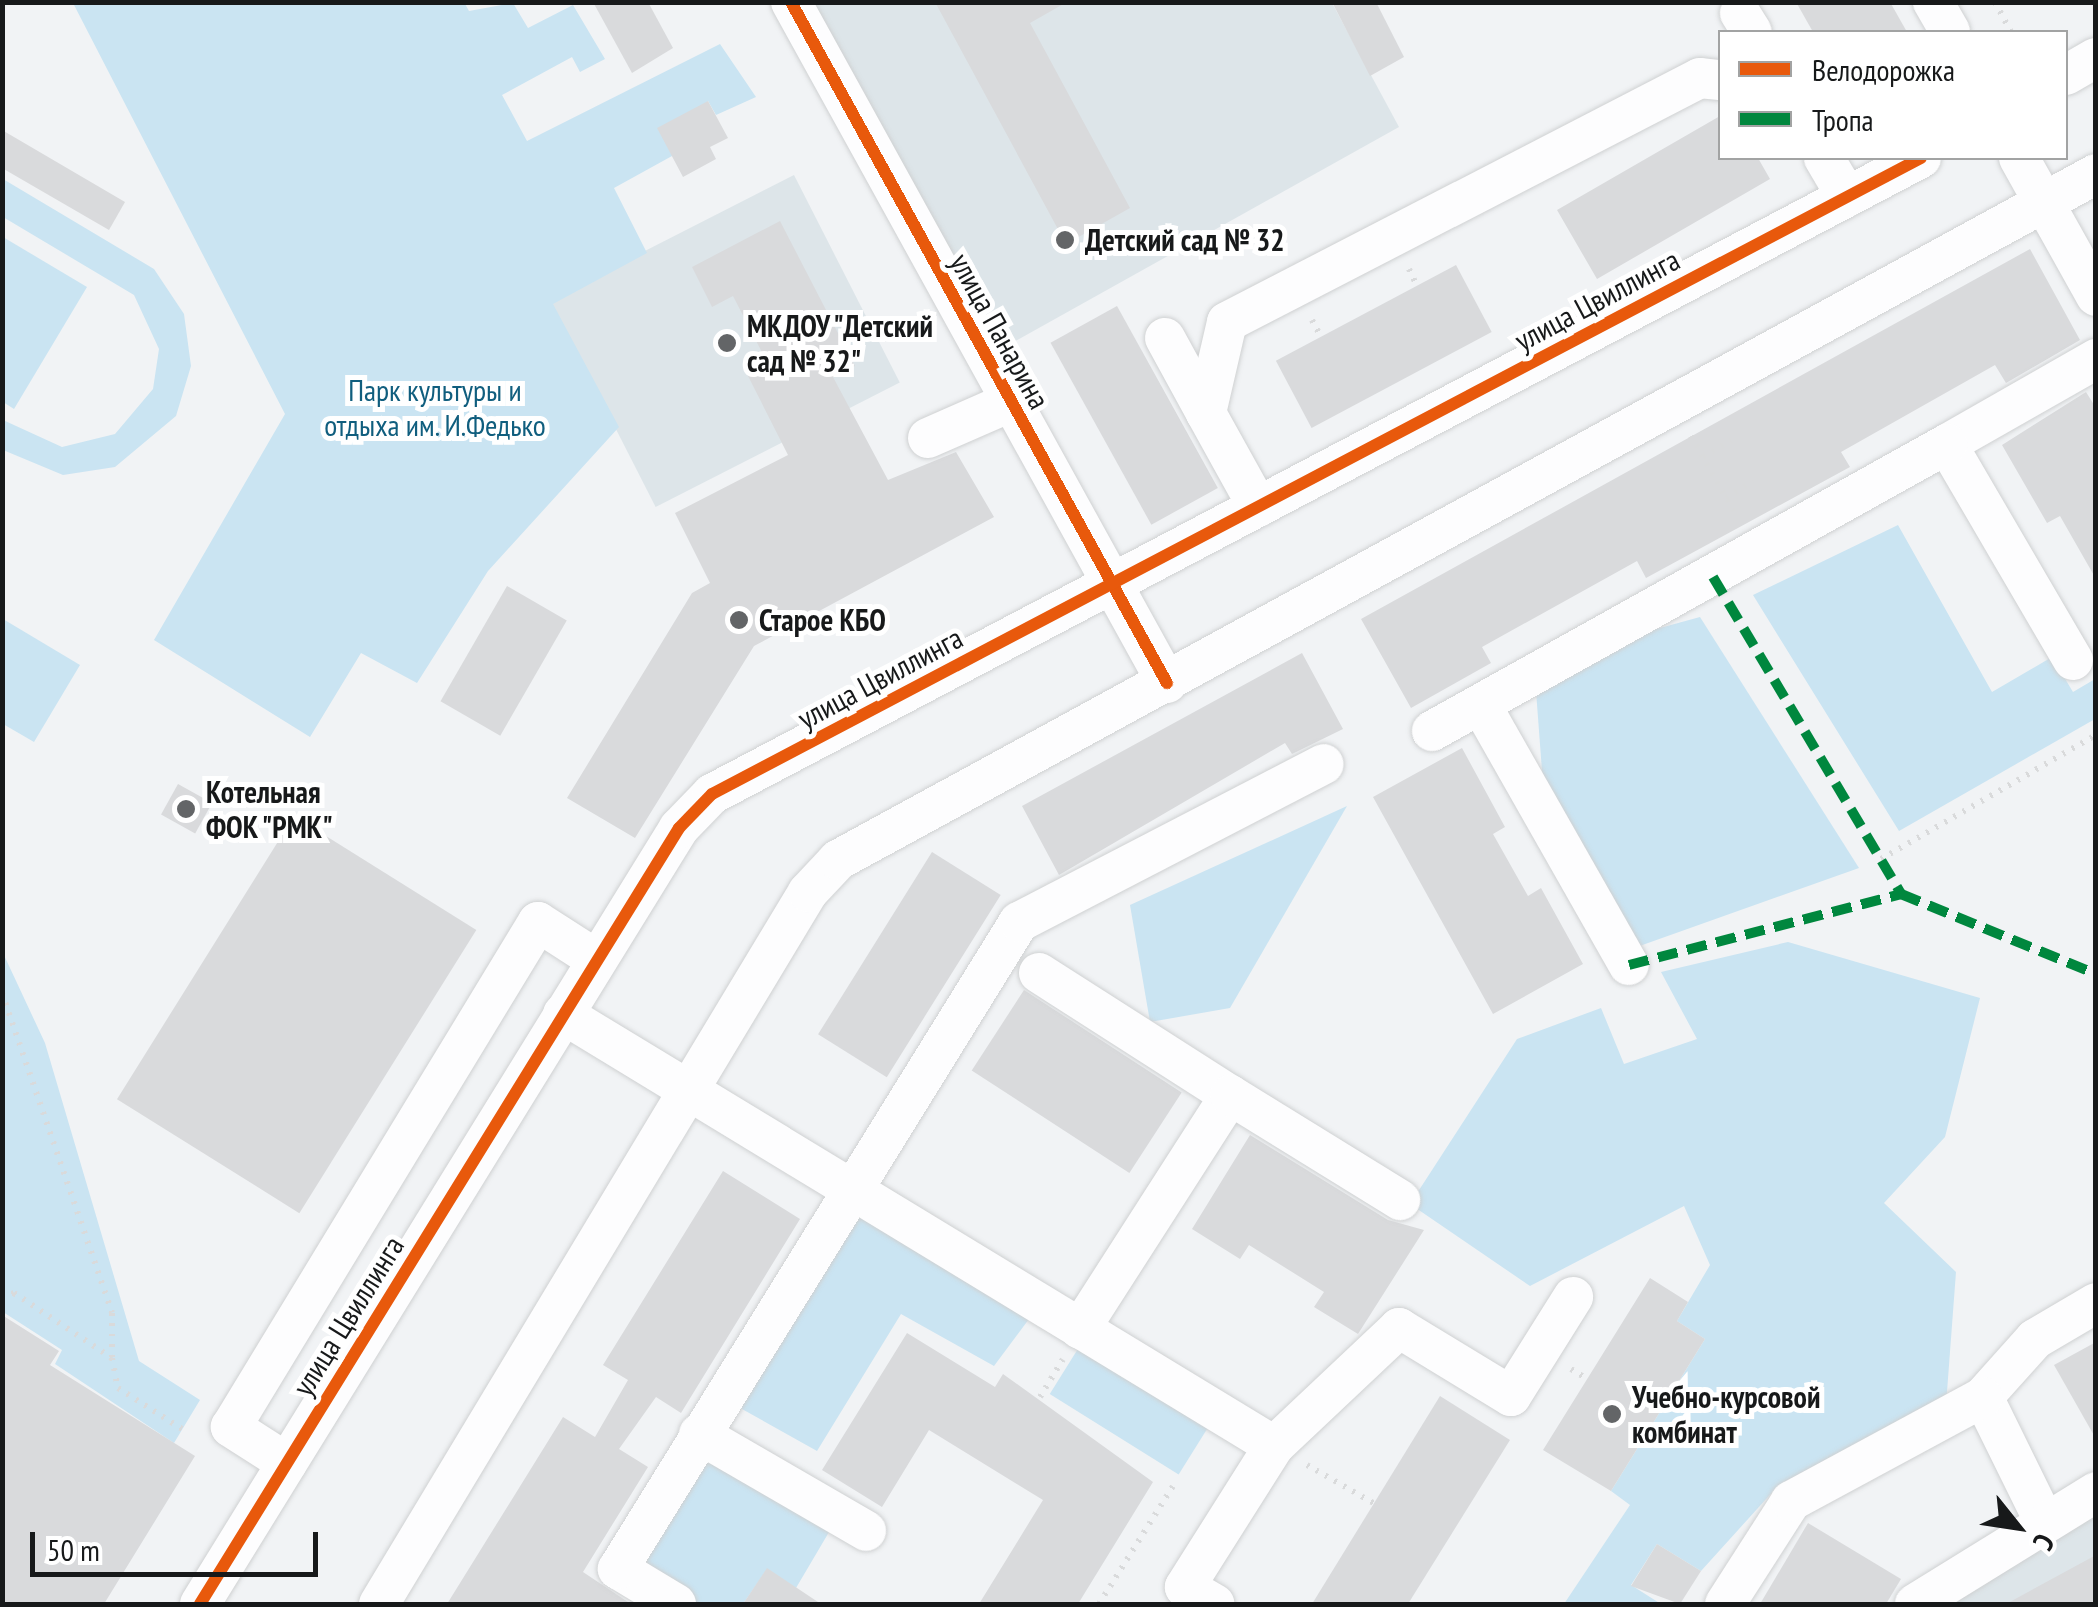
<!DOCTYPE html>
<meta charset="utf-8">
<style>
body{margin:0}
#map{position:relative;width:2098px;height:1607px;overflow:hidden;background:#f1f3f5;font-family:"PT Sans Narrow",sans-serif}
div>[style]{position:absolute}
.built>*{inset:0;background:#dde5e9;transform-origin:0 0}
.green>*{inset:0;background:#cae4f2;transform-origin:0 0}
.building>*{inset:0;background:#d9dadc;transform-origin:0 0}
.path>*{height:6px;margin-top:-3px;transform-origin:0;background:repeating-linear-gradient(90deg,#d9dadb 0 2.5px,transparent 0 10.5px)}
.roads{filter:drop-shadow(0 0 2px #cfd1d2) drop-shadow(0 0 2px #cfd1d2)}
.minor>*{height:40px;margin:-20px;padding:0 20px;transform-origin:20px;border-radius:20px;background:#fdfdfe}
.quiet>*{height:10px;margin-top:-5px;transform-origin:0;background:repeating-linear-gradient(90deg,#00873e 0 20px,transparent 0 30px)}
.cycleway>*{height:12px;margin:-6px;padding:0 6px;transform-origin:6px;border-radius:6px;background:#e8590c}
.dots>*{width:28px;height:28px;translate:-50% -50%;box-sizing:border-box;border:5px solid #fff;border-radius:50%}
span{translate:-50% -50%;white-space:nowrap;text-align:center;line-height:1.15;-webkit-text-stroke:10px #fff;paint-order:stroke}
.poi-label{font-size:30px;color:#17191a;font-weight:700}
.left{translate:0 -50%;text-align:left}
.street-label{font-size:30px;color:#17191a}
.park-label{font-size:30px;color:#105e7e}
.frame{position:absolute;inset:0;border:5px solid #17191a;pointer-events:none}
.legend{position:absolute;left:1718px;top:30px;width:350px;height:130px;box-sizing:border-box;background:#fff;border:2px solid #a2a3a3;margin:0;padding:12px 18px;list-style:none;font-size:30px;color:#17191a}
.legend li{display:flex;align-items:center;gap:20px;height:50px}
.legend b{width:50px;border:2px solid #a2a3a3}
.north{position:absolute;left:1968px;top:1477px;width:100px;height:100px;-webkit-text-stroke:8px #fff;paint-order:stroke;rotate:120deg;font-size:28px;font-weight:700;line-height:40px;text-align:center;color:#17191a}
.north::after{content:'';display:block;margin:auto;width:35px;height:45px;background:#17191a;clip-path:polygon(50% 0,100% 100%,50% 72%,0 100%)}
.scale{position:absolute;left:30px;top:1532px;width:288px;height:45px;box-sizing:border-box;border:5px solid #17191a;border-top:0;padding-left:12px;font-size:30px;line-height:35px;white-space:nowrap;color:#17191a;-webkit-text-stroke:8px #fff;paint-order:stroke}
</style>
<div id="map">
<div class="built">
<div style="clip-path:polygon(804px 3px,1332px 3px,1399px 127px,994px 353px)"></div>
<div style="left:794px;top:175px;width:233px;height:274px;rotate:63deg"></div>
<div style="clip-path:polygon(2095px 1504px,2095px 1604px,1939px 1604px)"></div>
</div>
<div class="green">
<div style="clip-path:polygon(464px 2px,469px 11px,513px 3px,528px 28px,573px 5px,605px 59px,580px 72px,572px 57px,502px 95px,527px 141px,720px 44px,756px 97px,716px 115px,708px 101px,672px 156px,614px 188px,647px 253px,553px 304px,619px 427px,488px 571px,417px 683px,361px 653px,310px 737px,154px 640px,285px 414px,73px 3px)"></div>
<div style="clip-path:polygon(3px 179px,154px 269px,184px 314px,191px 366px,176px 416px,115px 467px,63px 475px,3px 450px,3px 420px,62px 447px,115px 434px,153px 389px,159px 349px,134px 295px,3px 217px)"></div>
<div style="clip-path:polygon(3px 237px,87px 287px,14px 409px,3px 402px)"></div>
<div style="clip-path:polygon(1898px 525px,1992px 692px,2052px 657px,2073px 692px,2095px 679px,2095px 719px,1899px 831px,1753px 595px)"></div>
<div style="clip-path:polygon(1700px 617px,1859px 868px,1634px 948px,1543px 784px,1536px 691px,1638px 634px)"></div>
<div style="clip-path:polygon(3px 619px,80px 665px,34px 742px,3px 724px)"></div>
<div style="clip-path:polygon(1347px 806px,1230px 1008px,1150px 1022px,1130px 905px)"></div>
<div style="clip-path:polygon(1788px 942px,1980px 998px,1945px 1137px,1884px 1203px,1956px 1272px,1946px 1405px,1777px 1487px,1701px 1571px,1657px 1544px,1631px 1585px,1661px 1604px,1564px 1604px,1630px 1505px,1611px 1491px,1705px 1339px,1677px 1321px,1710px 1265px,1684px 1206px,1530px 1286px,1410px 1204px,1517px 1039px,1601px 1008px,1624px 1064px,1697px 1039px,1661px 972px)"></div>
<div style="clip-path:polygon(3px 953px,45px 1043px,139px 1361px,200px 1400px,174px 1443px,55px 1364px,62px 1350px,3px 1312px)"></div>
<div style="clip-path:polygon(852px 1207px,1029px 1319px,994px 1366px,901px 1314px,817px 1451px,733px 1404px)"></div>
<div style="left:1081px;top:1344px;width:152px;height:59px;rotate:32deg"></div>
<div style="clip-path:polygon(704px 1451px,832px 1527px,796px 1588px,767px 1569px,743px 1604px,694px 1604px,635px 1567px)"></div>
</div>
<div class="building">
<div style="clip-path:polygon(593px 2px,648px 2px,673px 48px,632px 73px)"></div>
<div style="clip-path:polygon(935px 2px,1067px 2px,1030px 23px,1130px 208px,1066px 244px)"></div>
<div style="clip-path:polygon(1332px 2px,1376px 2px,1404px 57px,1370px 76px)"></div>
<div style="clip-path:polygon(1796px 2px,1890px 2px,1907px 32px,1813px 32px)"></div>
<div style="clip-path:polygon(708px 101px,728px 138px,710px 147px,716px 159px,683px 177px,657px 128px)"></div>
<div style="clip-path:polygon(1720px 116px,1720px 158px,1758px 158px,1770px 179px,1597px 279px,1557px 210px)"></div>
<div style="clip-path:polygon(2px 130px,125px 202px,109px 230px,2px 168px)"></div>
<div style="clip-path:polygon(780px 221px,855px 366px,833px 377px,888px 480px,956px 452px,994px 517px,754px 646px,635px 838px,567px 798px,692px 593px,710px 583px,675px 513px,788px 455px,747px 374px,768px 364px,733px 296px,712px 307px,692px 267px)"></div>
<div style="clip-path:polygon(2030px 249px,2080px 340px,2006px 383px,1995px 365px,1841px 452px,1850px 467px,1646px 578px,1637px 561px,1482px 647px,1491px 663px,1411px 708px,1361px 619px)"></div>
<div style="left:1456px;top:265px;width:76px;height:204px;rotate:62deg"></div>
<div style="left:1117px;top:306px;width:208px;height:76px;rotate:61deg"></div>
<div style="clip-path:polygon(2086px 392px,2096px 408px,2096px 579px,2060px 516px,2047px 523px,2002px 445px)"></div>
<div style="left:507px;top:586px;width:69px;height:133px;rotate:30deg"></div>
<div style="clip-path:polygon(1302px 653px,1343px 729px,1292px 754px,1285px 743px,1059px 875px,1022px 806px)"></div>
<div style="clip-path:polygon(1462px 748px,1505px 827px,1493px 834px,1528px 896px,1541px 888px,1583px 964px,1493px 1014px,1373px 797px)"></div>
<div style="left:178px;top:784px;width:39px;height:35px;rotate:29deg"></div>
<div style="left:294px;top:816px;width:215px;height:334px;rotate:32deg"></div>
<div style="left:932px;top:852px;width:81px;height:215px;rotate:32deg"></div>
<div style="left:1024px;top:990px;width:188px;height:96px;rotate:33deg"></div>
<div style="clip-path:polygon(1250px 1135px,1388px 1220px,1424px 1230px,1358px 1334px,1314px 1307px,1324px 1292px,1249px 1245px,1240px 1259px,1192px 1229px)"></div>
<div style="clip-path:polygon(723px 1171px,800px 1219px,681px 1413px,656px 1397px,619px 1449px,648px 1467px,583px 1572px,631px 1604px,447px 1604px,563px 1417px,595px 1437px,628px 1380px,603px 1365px)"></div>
<div style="clip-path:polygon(1650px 1278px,1688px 1302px,1677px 1321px,1705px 1339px,1611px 1491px,1543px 1450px)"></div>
<div style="clip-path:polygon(2px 1315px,59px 1351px,50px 1365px,195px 1456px,104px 1604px,2px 1604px)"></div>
<div style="clip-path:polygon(907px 1333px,995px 1387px,1003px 1374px,1153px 1482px,1078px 1604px,979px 1604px,1043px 1500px,929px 1430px,882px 1507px,822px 1470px)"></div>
<div style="clip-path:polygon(2096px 1342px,2096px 1439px,2054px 1365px)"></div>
<div style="clip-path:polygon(1440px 1396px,1510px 1440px,1408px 1604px,1312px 1604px)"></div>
<div style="clip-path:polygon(1808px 1523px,1901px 1579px,1886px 1604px,1760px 1604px)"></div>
<div style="clip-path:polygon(1657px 1544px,1701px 1571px,1680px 1604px,1631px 1586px)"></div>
<div style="clip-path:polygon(2096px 1555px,2096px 1604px,2006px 1604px)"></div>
<div style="clip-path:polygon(767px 1568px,821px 1604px,743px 1604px)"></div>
</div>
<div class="path">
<div style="left:1995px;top:2px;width:34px;rotate:62deg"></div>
<div style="left:1409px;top:269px;width:19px;rotate:65deg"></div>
<div style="left:1312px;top:320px;width:19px;rotate:62deg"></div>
<div style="left:1691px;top:436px;width:93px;rotate:60.4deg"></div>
<div style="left:1703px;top:457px;width:33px;rotate:-31deg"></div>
<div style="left:1726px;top:498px;width:32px;rotate:-32deg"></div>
<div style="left:1881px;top:859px;width:248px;rotate:-30deg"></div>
<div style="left:2px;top:993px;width:338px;rotate:71deg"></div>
<div style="left:112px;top:1313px;width:45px;rotate:90deg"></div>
<div style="left:2px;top:1298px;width:13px;rotate:-23deg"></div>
<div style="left:14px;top:1293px;width:118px;rotate:33.6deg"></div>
<div style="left:112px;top:1358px;width:31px;rotate:79deg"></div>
<div style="left:118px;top:1388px;width:76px;rotate:32.6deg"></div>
<div style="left:1571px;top:1369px;width:19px;rotate:32deg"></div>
<div style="left:1040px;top:1397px;width:44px;rotate:-58.8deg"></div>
<div style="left:1307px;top:1465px;width:78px;rotate:29.8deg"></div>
<div style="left:1099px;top:1604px;width:139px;rotate:-57.9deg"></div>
</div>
<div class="roads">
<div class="minor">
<div style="left:791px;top:2px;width:778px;rotate:61.1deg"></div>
<div style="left:1933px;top:2px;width:34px;rotate:60deg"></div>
<div style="left:1740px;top:13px;width:22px;rotate:58deg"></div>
<div style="left:2066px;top:75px;width:34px;rotate:-30deg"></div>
<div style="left:1824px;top:158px;width:45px;rotate:59.5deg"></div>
<div style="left:2019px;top:158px;width:158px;rotate:60.8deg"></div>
<div style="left:1165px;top:338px;width:85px;rotate:61.3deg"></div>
<div style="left:928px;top:438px;width:90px;rotate:-23.7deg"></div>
<div style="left:1258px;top:507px;width:107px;rotate:-119deg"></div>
<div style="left:1206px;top:413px;width:93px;rotate:-77deg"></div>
<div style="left:1227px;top:322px;width:532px;rotate:-27.29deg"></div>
<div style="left:1700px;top:78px;width:20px;rotate:6deg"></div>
<div style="left:2073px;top:660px;width:250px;rotate:-120.3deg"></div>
<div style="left:1947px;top:444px;width:172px;rotate:-29.7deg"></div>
<div style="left:1481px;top:705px;width:299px;rotate:60.4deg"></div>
<div style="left:1432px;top:731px;width:590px;rotate:-29.13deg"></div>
<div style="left:1039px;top:973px;width:227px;rotate:32.6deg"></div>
<div style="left:563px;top:1014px;width:832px;rotate:31.28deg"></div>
<div style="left:1274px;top:1446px;width:167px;rotate:122.3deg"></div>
<div style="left:1185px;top:1587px;width:34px;rotate:30deg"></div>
<div style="left:1080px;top:1329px;width:278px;rotate:-57.3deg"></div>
<div style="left:1230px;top:1095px;width:200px;rotate:31.7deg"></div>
<div style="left:699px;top:1434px;width:193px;rotate:30.1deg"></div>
<div style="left:1274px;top:1446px;width:172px;rotate:-43.3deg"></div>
<div style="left:1399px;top:1328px;width:131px;rotate:31.3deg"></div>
<div style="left:1511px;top:1396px;width:117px;rotate:-57.9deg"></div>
<div style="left:287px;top:1463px;width:67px;rotate:-147.3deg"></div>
<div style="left:231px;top:1427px;width:591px;rotate:-58.7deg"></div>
<div style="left:538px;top:922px;width:70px;rotate:32.8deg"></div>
<div style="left:2044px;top:1521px;width:138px;rotate:-116.2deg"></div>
<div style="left:1983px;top:1397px;width:78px;rotate:-48.1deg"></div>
<div style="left:2035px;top:1339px;width:71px;rotate:-30.5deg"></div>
<div style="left:200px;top:1604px;width:912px;rotate:-58.31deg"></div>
<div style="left:679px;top:828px;width:47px;rotate:-45.9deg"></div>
<div style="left:712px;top:794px;width:1366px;rotate:-27.75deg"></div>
<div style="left:379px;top:1604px;width:831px;rotate:-58.93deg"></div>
<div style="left:808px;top:892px;width:44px;rotate:-46.8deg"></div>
<div style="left:838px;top:860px;width:1433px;rotate:-28.6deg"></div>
<div style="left:676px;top:1604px;width:68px;rotate:-148.9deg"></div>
<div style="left:618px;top:1569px;width:761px;rotate:-58.21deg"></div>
<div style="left:1019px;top:922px;width:343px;rotate:-27.4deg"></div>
<div style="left:1725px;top:1604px;width:122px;rotate:-57.3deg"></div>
<div style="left:1791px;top:1501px;width:218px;rotate:-28.4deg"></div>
<div style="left:1915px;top:1604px;width:213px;rotate:-31.7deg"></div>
</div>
</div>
<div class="quiet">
<div style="left:1713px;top:577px;width:369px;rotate:59.3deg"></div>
<div style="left:1901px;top:894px;width:211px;rotate:22.3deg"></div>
<div style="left:1629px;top:965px;width:281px;rotate:-14.6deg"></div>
</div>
<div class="cycleway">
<div style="left:791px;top:2px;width:778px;rotate:61.1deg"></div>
<div style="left:200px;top:1604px;width:912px;rotate:-58.31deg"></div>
<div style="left:679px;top:828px;width:47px;rotate:-45.9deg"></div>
<div style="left:712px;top:794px;width:1366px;rotate:-27.75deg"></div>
</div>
<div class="dots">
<div style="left:1065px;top:240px;background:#636567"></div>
<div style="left:727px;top:343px;background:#636567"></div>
<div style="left:739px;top:620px;background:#636567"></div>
<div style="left:186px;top:809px;background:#636567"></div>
<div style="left:1612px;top:1414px;background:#636567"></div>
</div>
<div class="poi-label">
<span class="left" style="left:1085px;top:240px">Детский сад № 32</span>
<span class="left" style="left:747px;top:343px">МКДОУ "Детский<br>сад № 32"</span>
<span class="left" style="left:759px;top:620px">Старое КБО</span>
<span class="left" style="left:206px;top:809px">Котельная<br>ФОК "РМК"</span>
<span class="left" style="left:1632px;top:1414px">Учебно-курсовой<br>комбинат</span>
</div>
<div class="street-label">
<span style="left:1597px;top:300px;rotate:-28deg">улица Цвиллинга</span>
<span style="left:1000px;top:331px;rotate:61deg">улица Панарина</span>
<span style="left:880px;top:678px;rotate:-28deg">улица Цвиллинга</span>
<span style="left:348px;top:1316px;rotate:-58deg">улица Цвиллинга</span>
</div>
<div class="park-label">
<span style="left:435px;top:407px">Парк культуры и<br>отдыха им. И.Федько</span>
</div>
<div class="frame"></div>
<ul class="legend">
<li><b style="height:12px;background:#e8590c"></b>Велодорожка</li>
<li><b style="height:12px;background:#00873e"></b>Тропа</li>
</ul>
<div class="north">С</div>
<div class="scale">50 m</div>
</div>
